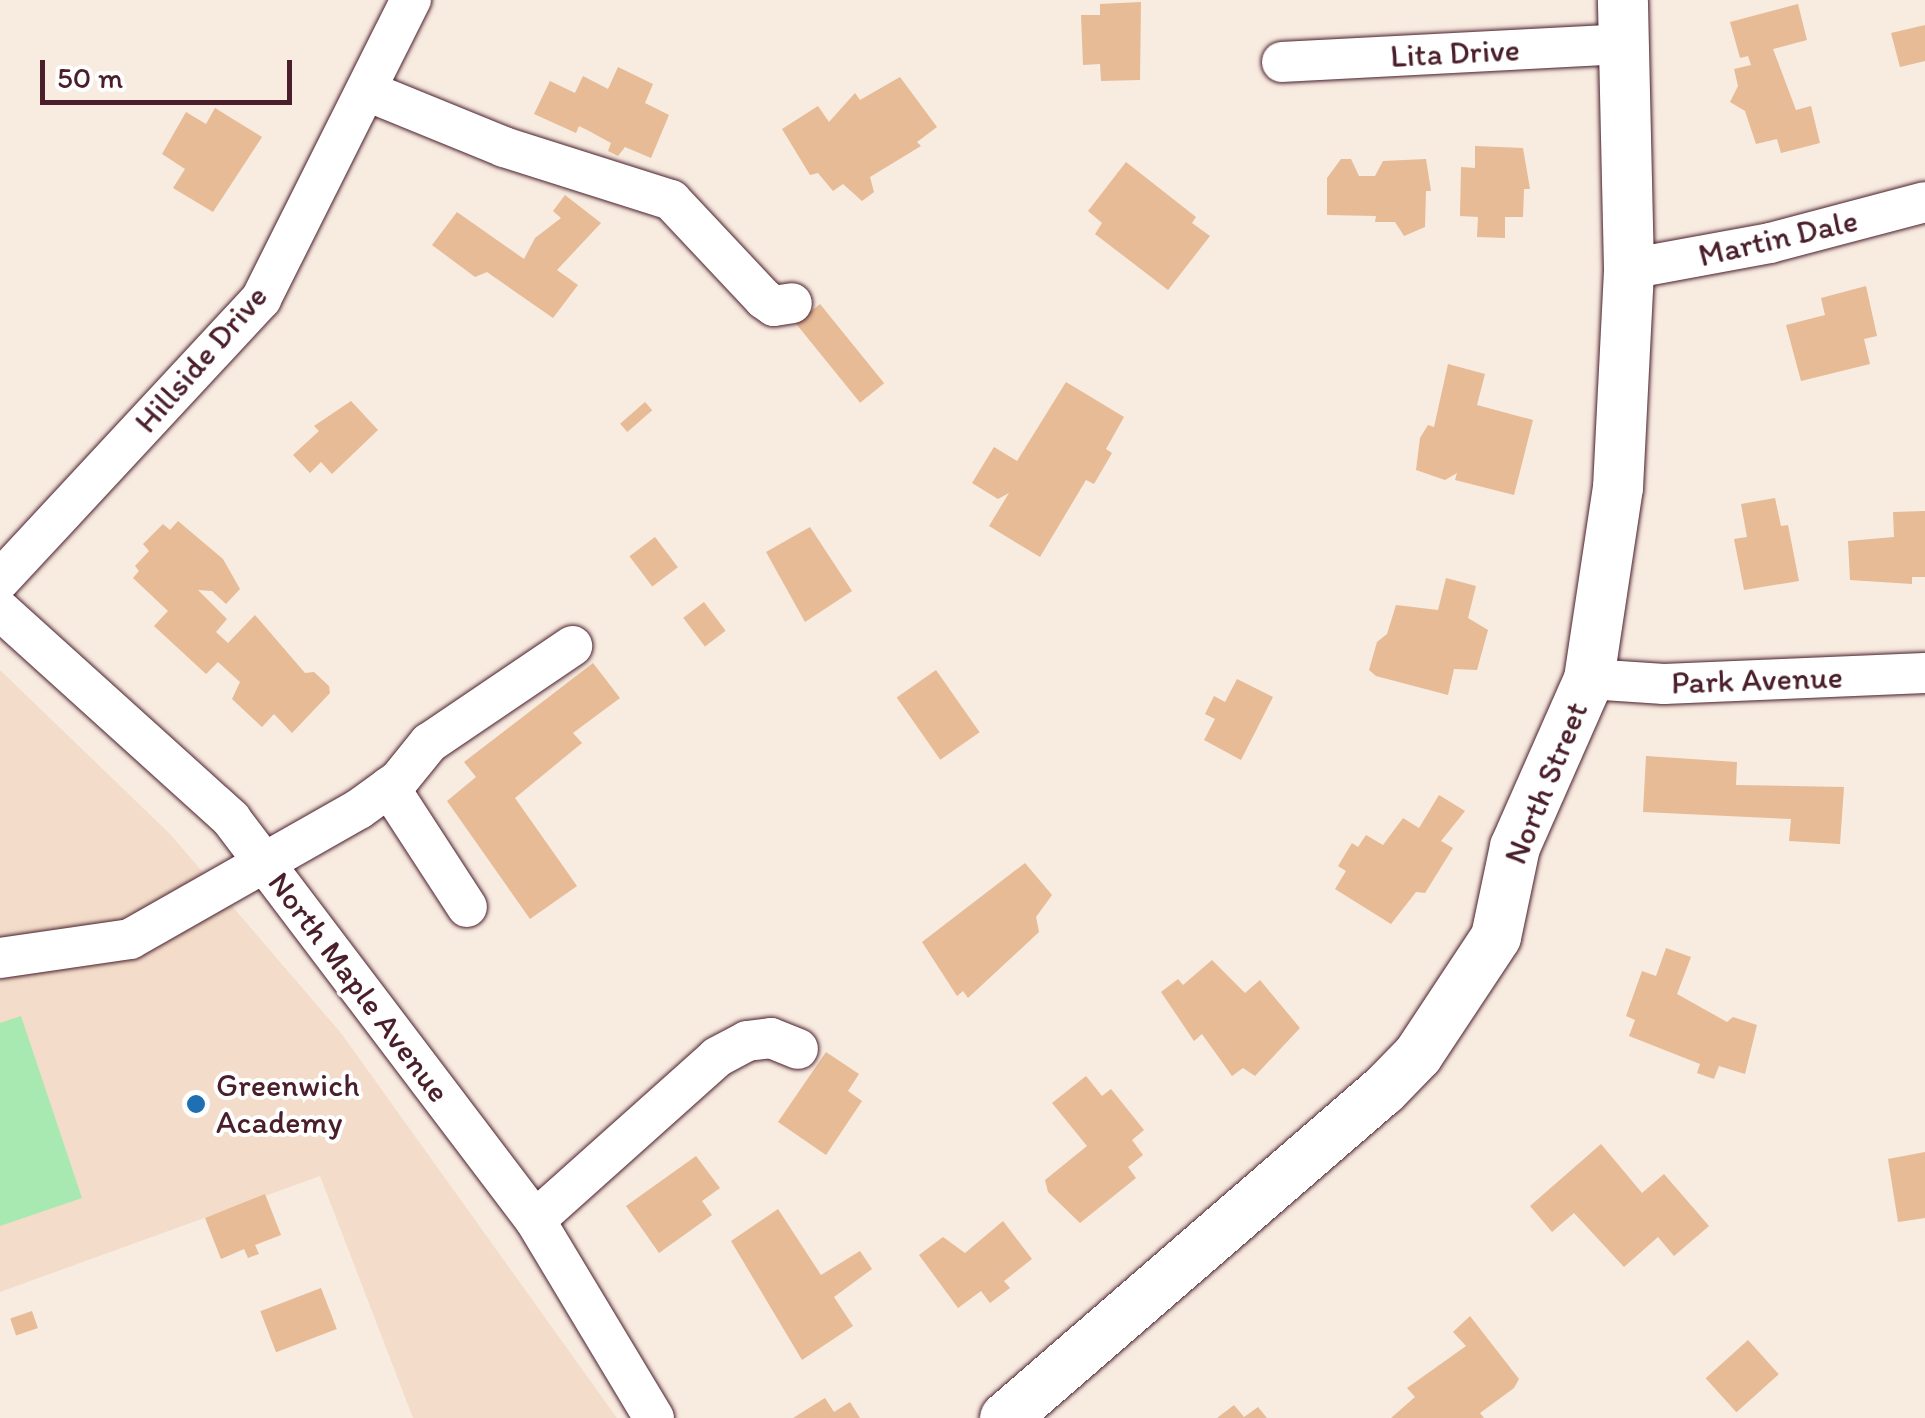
<!DOCTYPE html>
<style>
body{margin:0}
#map{position:relative;width:1925px;height:1418px;overflow:hidden;background:#f8ebe0;font-family:Itim,sans-serif}
div>[style]{position:absolute}
.built>*{inset:0;background:#f3ddca}
.green>*{inset:0;background:#a8e8b1}
.building>*{inset:0;background:#e6bb96;transform-origin:0 0}
.roads{filter:drop-shadow(0 0 2px #4a1f2b) drop-shadow(0 0 2px #4a1f2b)}
.minor>*{height:40px;margin:-20px;padding:0 20px;transform-origin:20px;border-radius:20px;background:#fff}
.major>*{height:50px;margin:-25px;padding:0 25px;transform-origin:25px;border-radius:25px;background:#fff}
.dots>*{width:28px;height:28px;translate:-50% -50%;box-sizing:border-box;border:5px solid #fff;border-radius:50%}
span{translate:-50% -50%;white-space:nowrap;text-align:center;line-height:1.15;-webkit-text-stroke:8px #fff;paint-order:stroke}
.street-label{font-size:32px;color:#4a1f2b}
.poi-label{font-size:32px;color:#4a1f2b}
.left{translate:0 -50%;text-align:left}
.scale{position:absolute;left:40px;top:60px;width:252px;height:45px;box-sizing:border-box;border:5px solid #4a1f2b;border-top:0;padding-left:12px;font-size:30px;line-height:35px;white-space:nowrap;color:#4a1f2b;-webkit-text-stroke:8px #fff;paint-order:stroke}
</style>
<div id="map">
<div class="built">
<div style="clip-path:polygon(0 670px,170px 834px,341px 1033px,617px 1418px,413px 1418px,320px 1176px,0 1292px)"></div>
</div>
<div class="green">
<div style="clip-path:polygon(21px 1016px,82px 1198px,0 1226px,0 1023px)"></div>
</div>
<div class="building">
<div style="clip-path:polygon(1141px 2px,1140px 80px,1101px 81px,1100px 64px,1083px 65px,1081px 15px,1100px 15px,1100px 4px)"></div>
<div style="clip-path:polygon(1798px 4px,1807px 40px,1773px 49px,1796px 110px,1811px 106px,1820px 143px,1781px 153px,1777px 139px,1756px 144px,1745px 111px,1730px 102px,1738px 86px,1734px 69px,1751px 65px,1748px 56px,1740px 58px,1730px 22px)"></div>
<div style="clip-path:polygon(1925px 25px,1925px 61px,1900px 67px,1891px 33px)"></div>
<div style="clip-path:polygon(618px 67px,653px 84px,645px 103px,669px 115px,651px 158px,625px 147px,618px 156px,608px 151px,611px 143px,589px 131px,579px 126px,576px 133px,534px 114px,550px 81px,575px 93px,583px 76px,608px 89px)"></div>
<div style="clip-path:polygon(900px 77px,937px 127px,917px 142px,921px 146px,870px 177px,874px 192px,862px 201px,843px 184px,833px 191px,818px 173px,810px 175px,782px 129px,818px 106px,829px 122px,855px 93px,860px 100px)"></div>
<div style="clip-path:polygon(215px 108px,262px 137px,213px 212px,173px 188px,185px 169px,162px 154px,186px 112px,206px 124px)"></div>
<div style="clip-path:polygon(1475px 146px,1523px 148px,1530px 189px,1524px 189px,1523px 217px,1505px 217px,1505px 238px,1477px 237px,1478px 217px,1460px 216px,1461px 167px,1475px 168px)"></div>
<div style="clip-path:polygon(1341px 159px,1351px 159px,1359px 176px,1375px 176px,1383px 161px,1426px 159px,1431px 191px,1426px 191px,1425px 227px,1404px 236px,1395px 222px,1375px 222px,1376px 216px,1327px 215px,1327px 178px)"></div>
<div style="clip-path:polygon(1126px 162px,1196px 217px,1192px 223px,1210px 236px,1168px 290px,1095px 234px,1102px 223px,1088px 211px)"></div>
<div style="clip-path:polygon(565px 195px,601px 223px,557px 270px,578px 285px,553px 318px,487px 272px,475px 277px,432px 245px,457px 212px,524px 259px,535px 238px,561px 218px,553px 211px)"></div>
<div style="clip-path:polygon(1866px 286px,1877px 336px,1864px 339px,1870px 364px,1801px 381px,1786px 325px,1825px 315px,1821px 298px)"></div>
<div style="left:820px;top:304px;width:102px;height:31px;rotate:51deg"></div>
<div style="clip-path:polygon(1448px 364px,1485px 374px,1477px 405px,1533px 420px,1514px 495px,1455px 480px,1457px 473px,1445px 480px,1416px 470px,1420px 438px,1428px 425px,1434px 427px)"></div>
<div style="clip-path:polygon(1066px 382px,1124px 417px,1106px 449px,1112px 453px,1094px 484px,1086px 480px,1040px 557px,989px 526px,1009px 493px,998px 499px,972px 483px,994px 447px,1017px 461px)"></div>
<div style="clip-path:polygon(351px 401px,378px 430px,332px 474px,321px 462px,310px 473px,293px 455px,319px 431px,314px 426px)"></div>
<div style="left:645px;top:402px;width:11px;height:33px;rotate:49deg"></div>
<div style="clip-path:polygon(1775px 498px,1781px 526px,1788px 525px,1799px 581px,1744px 590px,1734px 539px,1747px 537px,1741px 504px)"></div>
<div style="clip-path:polygon(1925px 511px,1925px 577px,1912px 577px,1912px 584px,1850px 580px,1848px 541px,1894px 537px,1893px 512px)"></div>
<div style="clip-path:polygon(178px 521px,223px 559px,240px 589px,226px 604px,212px 591px,198px 590px,227px 619px,216px 632px,228px 643px,255px 615px,305px 673px,314px 672px,329px 686px,330px 693px,292px 733px,274px 714px,262px 727px,232px 699px,240px 682px,218px 662px,206px 674px,154px 626px,168px 611px,133px 578px,139px 571px,135px 566px,149px 551px,143px 544px,163px 524px,170px 530px)"></div>
<div style="clip-path:polygon(810px 527px,852px 591px,805px 622px,766px 552px)"></div>
<div style="left:655px;top:537px;width:38px;height:32px;rotate:53deg"></div>
<div style="clip-path:polygon(1446px 578px,1476px 586px,1468px 618px,1488px 630px,1477px 670px,1454px 669px,1448px 695px,1376px 676px,1369px 670px,1377px 642px,1387px 634px,1396px 605px,1438px 610px)"></div>
<div style="left:704px;top:602px;width:36px;height:26px;rotate:53deg"></div>
<div style="clip-path:polygon(593px 663px,620px 698px,573px 733px,582px 743px,515px 798px,577px 886px,530px 919px,447px 801px,476px 777px,464px 762px)"></div>
<div style="left:936px;top:670px;width:76px;height:48px;rotate:55deg"></div>
<div style="clip-path:polygon(1237px 679px,1273px 697px,1241px 760px,1204px 740px,1215px 719px,1205px 714px,1214px 696px,1225px 702px)"></div>
<div style="clip-path:polygon(1646px 756px,1737px 762px,1736px 785px,1844px 787px,1840px 844px,1789px 841px,1791px 819px,1643px 812px)"></div>
<div style="clip-path:polygon(1439px 795px,1465px 811px,1441px 841px,1453px 848px,1425px 893px,1416px 892px,1391px 924px,1335px 889px,1346px 871px,1338px 866px,1352px 843px,1358px 847px,1366px 835px,1383px 845px,1403px 818px,1419px 828px)"></div>
<div style="clip-path:polygon(1025px 863px,1052px 895px,1036px 917px,1039px 932px,968px 998px,963px 991px,957px 996px,922px 942px)"></div>
<div style="clip-path:polygon(1666px 948px,1691px 957px,1677px 994px,1727px 1022px,1733px 1017px,1757px 1025px,1745px 1074px,1719px 1066px,1714px 1079px,1697px 1073px,1700px 1064px,1629px 1036px,1635px 1020px,1626px 1016px,1642px 971px,1656px 976px)"></div>
<div style="clip-path:polygon(1212px 960px,1245px 993px,1260px 980px,1300px 1028px,1255px 1076px,1243px 1068px,1232px 1076px,1202px 1034px,1194px 1041px,1161px 992px,1178px 979px,1183px 985px)"></div>
<div style="clip-path:polygon(826px 1052px,859px 1074px,848px 1091px,862px 1101px,826px 1155px,778px 1122px)"></div>
<div style="clip-path:polygon(1086px 1076px,1102px 1096px,1111px 1089px,1144px 1130px,1132px 1140px,1143px 1155px,1128px 1167px,1136px 1178px,1080px 1223px,1048px 1192px,1045px 1180px,1087px 1146px,1052px 1103px)"></div>
<div style="clip-path:polygon(1601px 1144px,1642px 1193px,1664px 1174px,1709px 1226px,1674px 1256px,1658px 1237px,1624px 1267px,1574px 1213px,1552px 1232px,1530px 1206px)"></div>
<div style="clip-path:polygon(1925px 1152px,1925px 1218px,1898px 1222px,1888px 1159px)"></div>
<div style="clip-path:polygon(696px 1156px,720px 1188px,702px 1201px,712px 1215px,659px 1253px,626px 1206px)"></div>
<div style="clip-path:polygon(265px 1194px,281px 1235px,255px 1245px,259px 1254px,248px 1258px,244px 1249px,221px 1259px,205px 1218px)"></div>
<div style="clip-path:polygon(778px 1209px,821px 1275px,860px 1251px,872px 1269px,834px 1297px,853px 1326px,802px 1360px,731px 1241px)"></div>
<div style="clip-path:polygon(1003px 1221px,1032px 1259px,1004px 1281px,1010px 1288px,990px 1303px,981px 1291px,958px 1308px,919px 1255px,943px 1237px,965px 1253px)"></div>
<div style="left:321px;top:1288px;width:44px;height:65px;rotate:69deg"></div>
<div style="left:32px;top:1311px;width:18px;height:23px;rotate:71deg"></div>
<div style="clip-path:polygon(1470px 1316px,1519px 1379px,1514px 1388px,1480px 1413px,1484px 1418px,1391px 1418px,1415px 1397px,1407px 1388px,1466px 1346px,1453px 1332px)"></div>
<div style="left:1748px;top:1340px;width:46px;height:57px;rotate:48deg"></div>
<div style="clip-path:polygon(825px 1398px,834px 1412px,850px 1402px,860px 1418px,793px 1418px)"></div>
<div style="clip-path:polygon(1234px 1405px,1244px 1417px,1258px 1407px,1267px 1418px,1217px 1418px)"></div>
</div>
<div class="roads">
<div class="minor">
<div style="left:1282px;top:62px;width:345px;rotate:-3deg"></div>
<div style="left:367px;top:91px;width:148px;rotate:22.2deg"></div>
<div style="left:504px;top:147px;width:175px;rotate:17.6deg"></div>
<div style="left:671px;top:200px;width:136px;rotate:46.8deg"></div>
<div style="left:764px;top:299px;width:12px;rotate:35deg"></div>
<div style="left:774px;top:306px;width:18px;rotate:-9deg"></div>
<div style="left:1629px;top:269px;width:143px;rotate:-10.4deg"></div>
<div style="left:1770px;top:243px;width:160px;rotate:-14.8deg"></div>
<div style="left:0;top:580px;width:384px;rotate:-47.1deg"></div>
<div style="left:261px;top:299px;width:335px;rotate:-63.4deg"></div>
<div style="left:0;top:610px;width:312px;rotate:42.1deg"></div>
<div style="left:231px;top:819px;width:503px;rotate:52.83deg"></div>
<div style="left:535px;top:1220px;width:231px;rotate:59deg"></div>
<div style="left:1589px;top:679px;width:75px;rotate:3.8deg"></div>
<div style="left:1664px;top:684px;width:261px;rotate:-2.4deg"></div>
<div style="left:389px;top:787px;width:143px;rotate:57deg"></div>
<div style="left:0;top:958px;width:131px;rotate:-8.3deg"></div>
<div style="left:130px;top:939px;width:263px;rotate:-29.6deg"></div>
<div style="left:359px;top:809px;width:49px;rotate:-35.9deg"></div>
<div style="left:399px;top:780px;width:48px;rotate:-51deg"></div>
<div style="left:429px;top:743px;width:173px;rotate:-34.1deg"></div>
<div style="left:535px;top:1220px;width:244px;rotate:-41.8deg"></div>
<div style="left:717px;top:1057px;width:34px;rotate:-28deg"></div>
<div style="left:747px;top:1041px;width:24px;rotate:-7deg"></div>
<div style="left:771px;top:1038px;width:29px;rotate:22deg"></div>
</div>
<div class="major">
<div style="left:1005px;top:1418px;width:500px;rotate:-40.9deg"></div>
<div style="left:1383px;top:1091px;width:50px;rotate:-45.8deg"></div>
<div style="left:1418px;top:1055px;width:141px;rotate:-56.5deg"></div>
<div style="left:1496px;top:937px;width:92px;rotate:-78.1deg"></div>
<div style="left:1515px;top:847px;width:184px;rotate:-66.2deg"></div>
<div style="left:1589px;top:679px;width:193px;rotate:-81.4deg"></div>
<div style="left:1618px;top:488px;width:219px;rotate:-87.1deg"></div>
<div style="left:1629px;top:269px;width:269px;rotate:-91.3deg"></div>
</div>
</div>
<div class="dots">
<div style="left:196px;top:1104px;background:#1f6fb2"></div>
</div>
<div class="street-label">
<span style="left:1455px;top:53px;rotate:-3deg">Lita Drive</span>
<span style="left:1778px;top:238px;rotate:-13deg">Martin Dale</span>
<span style="left:201px;top:359px;rotate:-49deg">Hillside Drive</span>
<span style="left:1757px;top:680px;rotate:-2deg">Park Avenue</span>
<span style="left:1546px;top:783px;rotate:-68deg">North Street</span>
<span style="left:359px;top:987px;rotate:53deg">North Maple Avenue</span>
</div>
<div class="poi-label">
<span class="left" style="left:216px;top:1104px">Greenwich<br>Academy</span>
</div>
<div class="scale">50 m</div>
</div>
